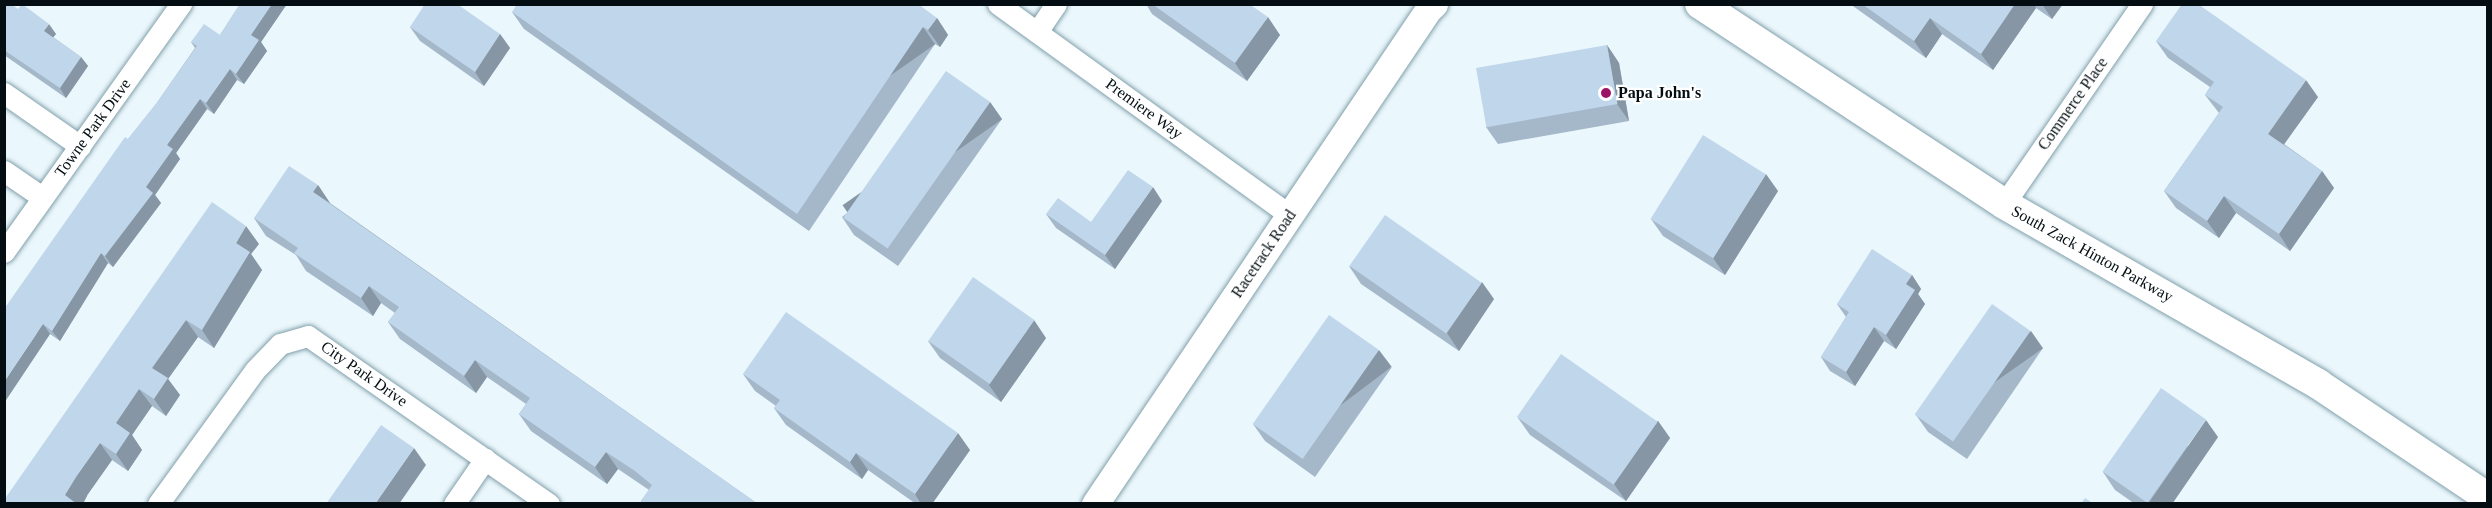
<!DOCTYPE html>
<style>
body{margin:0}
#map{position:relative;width:2492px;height:508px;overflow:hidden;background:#eaf7fc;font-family:Georgia,serif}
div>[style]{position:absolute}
.roads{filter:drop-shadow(0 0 2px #82a0ab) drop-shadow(0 0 2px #82a0ab)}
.minor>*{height:21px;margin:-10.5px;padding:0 10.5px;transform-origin:10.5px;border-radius:10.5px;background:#fff}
.tertiary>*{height:27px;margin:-13.5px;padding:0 13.5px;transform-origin:13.5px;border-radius:13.5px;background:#fff}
.secondary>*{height:30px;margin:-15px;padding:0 15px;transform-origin:15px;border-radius:15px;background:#fff}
.wall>*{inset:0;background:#a5b8ca}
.shaded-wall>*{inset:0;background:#8696a4;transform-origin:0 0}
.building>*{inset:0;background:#c0d6eb;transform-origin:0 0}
.dots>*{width:16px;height:16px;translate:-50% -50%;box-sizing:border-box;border:3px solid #fff;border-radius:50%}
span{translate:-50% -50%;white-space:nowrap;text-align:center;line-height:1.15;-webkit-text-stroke:4.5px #fff;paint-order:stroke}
.poi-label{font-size:16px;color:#040e12;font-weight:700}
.left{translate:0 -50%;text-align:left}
.street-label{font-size:16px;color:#040e12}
.frame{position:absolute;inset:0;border:6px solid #040e12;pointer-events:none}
</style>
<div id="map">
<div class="roads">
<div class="minor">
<div style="left:998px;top:4px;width:360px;rotate:35.9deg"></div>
<div style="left:1037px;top:32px;width:34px;rotate:-56deg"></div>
<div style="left:4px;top:93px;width:93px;rotate:34.9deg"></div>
<div style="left:4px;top:171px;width:46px;rotate:34.4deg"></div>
<div style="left:2004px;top:204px;width:243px;rotate:-55.4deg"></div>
<div style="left:4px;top:252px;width:305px;rotate:-54.5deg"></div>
<div style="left:158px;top:504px;width:165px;rotate:-54.1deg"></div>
<div style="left:255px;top:370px;width:36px;rotate:-46deg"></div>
<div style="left:280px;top:344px;width:29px;rotate:-16deg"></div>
<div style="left:308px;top:336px;width:294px;rotate:34.9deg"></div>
<div style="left:454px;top:504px;width:55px;rotate:-55.4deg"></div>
</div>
<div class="tertiary">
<div style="left:1095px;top:504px;width:603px;rotate:-56.02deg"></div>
</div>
<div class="secondary">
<div style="left:1700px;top:4px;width:364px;rotate:33.3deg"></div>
<div style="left:2004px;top:204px;width:362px;rotate:29.8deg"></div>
<div style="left:2318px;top:384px;width:205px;rotate:33.8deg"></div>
<div style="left:1431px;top:6px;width:3px;rotate:-45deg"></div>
</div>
</div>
<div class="wall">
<div style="clip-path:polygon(4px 4px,56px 34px,53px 37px,81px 57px,88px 66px,66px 98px,4px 55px)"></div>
<div style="clip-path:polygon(240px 4px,287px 4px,261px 42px,267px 51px,244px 84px,237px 80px,214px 114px,207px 109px,176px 153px,180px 159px,155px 195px,161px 203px,113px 267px,108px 263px,60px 341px,50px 334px,4px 403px,128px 139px,156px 104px,195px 48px,191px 42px,220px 35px)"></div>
<div style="clip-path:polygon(1146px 4px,1249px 4px,1280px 35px,1247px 81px,1152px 14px)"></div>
<div style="clip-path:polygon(1850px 4px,2063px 4px,2052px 19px,2036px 8px,1993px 70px,1942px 34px,1926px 58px)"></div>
<div style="clip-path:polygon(512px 12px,937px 18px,948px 35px,940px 47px,935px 44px,809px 231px,524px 29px)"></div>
<div style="clip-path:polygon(410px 27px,500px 34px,510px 48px,484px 86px,420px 41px)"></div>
<div style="clip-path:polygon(2156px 41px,2318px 97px,2284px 144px,2322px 171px,2334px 188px,2290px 251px,2236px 213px,2219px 238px,2176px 208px,2164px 191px,2219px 113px,2205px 95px,2210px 87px,2168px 58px)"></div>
<div style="clip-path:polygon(1607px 45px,1619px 63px,1629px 121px,1498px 144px,1486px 127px)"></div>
<div style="clip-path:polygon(990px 102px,1002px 119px,898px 266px,854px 235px,842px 217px)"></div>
<div style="clip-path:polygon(318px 185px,330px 203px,758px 504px,643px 504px,641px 501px,649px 490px,618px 469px,607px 484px,531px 431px,519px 414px,526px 404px,487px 377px,476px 393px,400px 339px,388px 322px,395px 313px,381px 303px,373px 316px,306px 271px,296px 255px,266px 236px,254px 218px)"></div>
<div style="clip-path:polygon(1778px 191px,1725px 275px,1663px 236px,1651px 219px)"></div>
<div style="clip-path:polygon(1162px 201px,1115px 269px,1056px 228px,1046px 214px,1091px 222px)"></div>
<div style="clip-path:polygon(259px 244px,251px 254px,262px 270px,214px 348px,198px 337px,168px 379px,180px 395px,166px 416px,152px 406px,132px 435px,142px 450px,128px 471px,112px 460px,88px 494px,4px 504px)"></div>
<div style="clip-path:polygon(1349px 266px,1494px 299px,1459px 351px,1361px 284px)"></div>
<div style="clip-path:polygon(1912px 275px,1921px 289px,1918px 294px,1925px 304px,1896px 349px,1884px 341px,1855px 386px,1830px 371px,1821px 357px,1846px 317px,1837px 304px)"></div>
<div style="clip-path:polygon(1046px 338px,1001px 402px,940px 358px,928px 341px)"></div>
<div style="clip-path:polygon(2043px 348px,1967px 459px,1928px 432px,1916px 415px)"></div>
<div style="clip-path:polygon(1392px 367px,1315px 477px,1265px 441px,1253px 424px)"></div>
<div style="clip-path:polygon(743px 374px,970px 450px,932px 504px,916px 504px,868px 470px,862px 479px,786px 425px,774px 408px,776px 406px,755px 391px)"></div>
<div style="clip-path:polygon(1518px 418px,1658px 421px,1670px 438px,1626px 501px,1530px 435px)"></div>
<div style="clip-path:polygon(2218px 437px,2172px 504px,2135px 504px,2115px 490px,2103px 472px)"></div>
</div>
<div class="shaded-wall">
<div style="clip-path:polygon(272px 4px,287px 4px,261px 42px,267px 51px,244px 84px,236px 74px,251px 35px)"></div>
<div style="clip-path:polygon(2015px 4px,2034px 4px,2036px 8px,1993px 70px,1981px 54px)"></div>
<div style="clip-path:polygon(2042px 4px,2063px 4px,2052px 19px)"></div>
<div style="clip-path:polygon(1268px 17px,1280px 35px,1247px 81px,1235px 63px)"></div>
<div style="clip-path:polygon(937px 18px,948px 35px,940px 47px,928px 30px)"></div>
<div style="clip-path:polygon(1930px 18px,1942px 34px,1926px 58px,1914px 41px)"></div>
<div style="clip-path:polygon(49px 24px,56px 34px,51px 40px,44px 31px)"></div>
<div style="left:923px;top:27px;width:21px;height:225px;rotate:55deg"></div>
<div style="clip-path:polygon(500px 34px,510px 48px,484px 86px,475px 72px)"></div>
<div style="clip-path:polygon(1607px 45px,1619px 63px,1629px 121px,1617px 104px)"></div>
<div style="clip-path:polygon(81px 57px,88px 66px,66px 98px,60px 88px)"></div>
<div style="clip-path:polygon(230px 69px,237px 80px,214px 114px,206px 103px)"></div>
<div style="clip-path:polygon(2306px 80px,2318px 97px,2280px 150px,2268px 134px)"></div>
<div style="clip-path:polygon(200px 99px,207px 109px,176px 153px,180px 159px,155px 195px,161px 203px,113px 267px,105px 256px,146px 187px,167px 145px)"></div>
<div style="left:990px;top:102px;width:21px;height:180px;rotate:55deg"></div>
<div style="clip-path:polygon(2322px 171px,2334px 188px,2290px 251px,2279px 234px)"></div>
<div style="clip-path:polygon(1766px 174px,1778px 191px,1725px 275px,1713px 258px)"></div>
<div style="clip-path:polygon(318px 185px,330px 203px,313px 192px)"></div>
<div style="clip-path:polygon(1153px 187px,1162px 201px,1115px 269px,1105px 255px)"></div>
<div style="clip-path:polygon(2224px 196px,2236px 213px,2219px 238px,2207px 221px)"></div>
<div style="clip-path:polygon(246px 226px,259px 244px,251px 254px,262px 270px,214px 348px,202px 330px,236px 243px)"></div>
<div style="clip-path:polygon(101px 253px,108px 263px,60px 341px,52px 331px)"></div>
<div style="clip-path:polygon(1912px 275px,1921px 289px,1918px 294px,1925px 304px,1896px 349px,1886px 335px,1906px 284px)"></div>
<div style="clip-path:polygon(1482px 282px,1494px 299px,1459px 351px,1447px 333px)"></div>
<div style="clip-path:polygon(369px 286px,381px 303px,373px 316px,361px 298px)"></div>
<div style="clip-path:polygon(186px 320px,198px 337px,168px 379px,180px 395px,166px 416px,154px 399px,152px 368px)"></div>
<div style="clip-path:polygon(1034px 320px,1046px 338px,1001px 402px,989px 385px)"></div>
<div style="clip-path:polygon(43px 324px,50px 334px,4px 403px,4px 382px)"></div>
<div style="clip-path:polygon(1874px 327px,1884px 341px,1855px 386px,1846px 372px)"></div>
<div style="left:2031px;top:331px;width:21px;height:135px;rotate:55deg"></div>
<div style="left:1379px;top:350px;width:21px;height:133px;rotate:53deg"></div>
<div style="clip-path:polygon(475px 360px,487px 377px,476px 393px,464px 376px)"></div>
<div style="clip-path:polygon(139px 389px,152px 406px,132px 435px,142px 450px,128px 471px,116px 454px,116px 423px)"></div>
<div style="clip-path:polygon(2206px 420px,2218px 437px,2172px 504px,2148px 504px)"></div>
<div style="clip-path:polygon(1658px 421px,1670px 438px,1626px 501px,1614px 484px)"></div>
<div style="clip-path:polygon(958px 433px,970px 450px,932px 504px,921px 504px,915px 494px)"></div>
<div style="clip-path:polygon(100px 443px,112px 460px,88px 494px,83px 504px,71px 504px,65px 495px,76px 477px)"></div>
<div style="clip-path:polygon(414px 448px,426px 465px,399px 504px,375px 504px)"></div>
<div style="clip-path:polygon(606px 452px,618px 469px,607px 484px,595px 467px)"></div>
<div style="clip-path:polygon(856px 453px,868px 470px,862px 479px,850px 462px)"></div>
</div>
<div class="building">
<div style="clip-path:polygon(4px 4px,11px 4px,18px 9px,22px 4px,49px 24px,44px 31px,81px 57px,60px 88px,4px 50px)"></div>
<div style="clip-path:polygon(240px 4px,272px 4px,251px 35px,259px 40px,236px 74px,230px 69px,206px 103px,200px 99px,167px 145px,173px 149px,146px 187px,153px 193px,105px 256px,101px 253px,52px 331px,43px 324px,4px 382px,4px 309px,125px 137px,128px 139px,156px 104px,197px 46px,191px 42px,204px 24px,220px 35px)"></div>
<div style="clip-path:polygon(425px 4px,457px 4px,500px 34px,475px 72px,410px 27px)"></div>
<div style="clip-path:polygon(517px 4px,918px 4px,937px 18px,928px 30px,923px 27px,797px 214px,512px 12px)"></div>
<div style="clip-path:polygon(1152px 4px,1249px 4px,1268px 17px,1235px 63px)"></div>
<div style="clip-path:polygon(1862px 4px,2015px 4px,1981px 54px,1930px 18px,1914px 41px)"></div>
<div style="clip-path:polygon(2182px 4px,2198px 4px,2306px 80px,2268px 134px,2322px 171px,2279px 234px,2224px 196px,2207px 221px,2164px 191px,2223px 107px,2205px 95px,2214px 82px,2156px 41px)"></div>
<div style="left:1607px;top:45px;width:60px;height:133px;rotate:80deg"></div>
<div style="left:946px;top:71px;width:54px;height:179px;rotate:35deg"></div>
<div style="left:1703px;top:135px;width:74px;height:99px;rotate:32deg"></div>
<div style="clip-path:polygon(289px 166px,318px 185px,313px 192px,758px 504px,644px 504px,641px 501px,652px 485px,635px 471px,606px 452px,595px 467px,519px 414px,530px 398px,475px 360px,464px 376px,388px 322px,399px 307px,369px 286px,361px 298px,294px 253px,298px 248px,254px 218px)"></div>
<div style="clip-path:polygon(1128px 170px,1153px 187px,1105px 255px,1046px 214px,1058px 198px,1091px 222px)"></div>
<div style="clip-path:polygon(212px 202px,246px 226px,236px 243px,250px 252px,202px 330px,186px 320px,152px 368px,168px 378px,154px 399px,139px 389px,116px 423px,130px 433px,116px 454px,100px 443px,76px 477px,65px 495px,77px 504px,4px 504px,4px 500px)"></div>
<div style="left:1385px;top:215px;width:118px;height:62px;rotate:35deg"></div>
<div style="clip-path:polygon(1872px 249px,1912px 275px,1906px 284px,1915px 290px,1886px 335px,1874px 327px,1846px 372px,1821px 357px,1849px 312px,1837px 304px)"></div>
<div style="left:973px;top:277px;width:75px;height:78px;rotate:35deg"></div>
<div style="left:1992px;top:304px;width:47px;height:135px;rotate:35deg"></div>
<div style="clip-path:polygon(786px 312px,958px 433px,915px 494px,856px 453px,850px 462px,774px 408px,780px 400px,743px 374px)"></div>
<div style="left:1329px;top:315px;width:61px;height:133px;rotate:35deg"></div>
<div style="left:1561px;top:354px;width:118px;height:77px;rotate:35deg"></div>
<div style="left:2161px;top:388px;width:55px;height:102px;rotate:35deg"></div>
<div style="clip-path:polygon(381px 425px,414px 448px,375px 504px,326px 504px)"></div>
<div style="clip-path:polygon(2085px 498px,2094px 504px,2081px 504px)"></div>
</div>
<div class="dots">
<div style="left:1606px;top:93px;background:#9c1466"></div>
</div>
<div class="poi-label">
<span class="left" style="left:1618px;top:93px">Papa John's</span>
</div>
<div class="street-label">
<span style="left:2073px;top:104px;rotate:-55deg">Commerce Place</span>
<span style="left:1144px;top:109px;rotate:36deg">Premiere Way</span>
<span style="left:93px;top:128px;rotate:-54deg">Towne Park Drive</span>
<span style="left:1264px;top:254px;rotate:-56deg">Racetrack Road</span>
<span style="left:2092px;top:254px;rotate:29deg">South Zack Hinton Parkway</span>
<span style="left:364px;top:374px;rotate:35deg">City Park Drive</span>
</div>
<div class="frame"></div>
</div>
